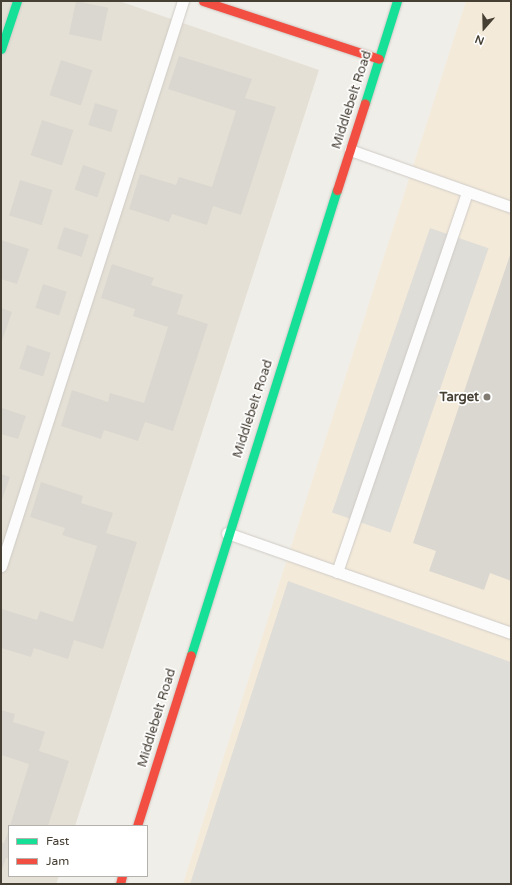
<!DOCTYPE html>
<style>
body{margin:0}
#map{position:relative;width:512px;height:885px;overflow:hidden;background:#f0eee8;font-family:"Varela Round",sans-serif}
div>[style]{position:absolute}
.residential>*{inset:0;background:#e5e0d5}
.commercial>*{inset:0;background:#f4eada}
.parking>*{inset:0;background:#dfddd8;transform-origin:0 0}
.building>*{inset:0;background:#dad7d0;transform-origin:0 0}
.roads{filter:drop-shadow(0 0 1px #cecbc6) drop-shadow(0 0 1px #cecbc6)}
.lane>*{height:11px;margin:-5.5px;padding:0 5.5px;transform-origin:5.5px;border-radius:5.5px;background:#fdfcfc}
.fast>*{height:9px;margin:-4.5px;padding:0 4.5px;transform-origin:4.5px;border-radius:4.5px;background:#16e098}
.jam>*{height:9px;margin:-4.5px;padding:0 4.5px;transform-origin:4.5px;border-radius:4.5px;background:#f24e42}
.dots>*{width:11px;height:11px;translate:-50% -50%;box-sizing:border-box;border:2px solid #fff;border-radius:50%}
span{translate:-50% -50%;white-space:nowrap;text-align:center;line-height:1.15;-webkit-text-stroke:3.5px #fff;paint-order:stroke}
.street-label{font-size:13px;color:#463f34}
.poi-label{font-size:13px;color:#463f34;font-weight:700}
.right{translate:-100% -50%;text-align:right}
.frame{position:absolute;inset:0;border:2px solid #463f34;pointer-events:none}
.legend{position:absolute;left:8px;top:825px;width:140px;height:52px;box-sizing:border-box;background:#fff;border:1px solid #b5b2ae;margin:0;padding:5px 7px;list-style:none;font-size:12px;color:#463f34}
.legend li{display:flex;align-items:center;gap:8px;height:20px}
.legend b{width:20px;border:1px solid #b5b2ae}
.north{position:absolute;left:464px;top:8px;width:40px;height:40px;-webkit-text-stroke:3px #fff;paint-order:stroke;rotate:200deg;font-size:11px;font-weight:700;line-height:16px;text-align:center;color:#463f34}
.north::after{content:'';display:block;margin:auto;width:14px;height:18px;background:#463f34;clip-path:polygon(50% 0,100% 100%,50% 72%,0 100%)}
</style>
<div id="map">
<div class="residential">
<div style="clip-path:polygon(1px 1px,119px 1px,319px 70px,75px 826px,9px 826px,9px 876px,59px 876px,56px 884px,1px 884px)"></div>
</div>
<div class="commercial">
<div style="clip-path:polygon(466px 1px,511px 1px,511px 884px,183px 884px)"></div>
</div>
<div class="parking">
<div style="left:430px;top:228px;width:62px;height:301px;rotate:19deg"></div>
<div style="clip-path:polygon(288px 581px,511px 662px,511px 884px,190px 884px)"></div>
</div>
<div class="building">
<div style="left:76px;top:1px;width:33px;height:34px;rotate:12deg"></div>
<div style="clip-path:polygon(179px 56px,252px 79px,245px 98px,276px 107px,241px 215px,213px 206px,207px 225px,172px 214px,169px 222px,129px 209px,140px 174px,176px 185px,179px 177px,212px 187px,236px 111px,168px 89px)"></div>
<div style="left:61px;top:60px;width:33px;height:37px;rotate:18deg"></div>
<div style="left:95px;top:103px;width:24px;height:23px;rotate:17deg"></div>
<div style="left:42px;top:120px;width:33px;height:37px;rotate:18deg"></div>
<div style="left:83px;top:165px;width:24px;height:26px;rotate:19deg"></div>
<div style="left:20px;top:180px;width:34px;height:37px;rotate:17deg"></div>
<div style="left:64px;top:227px;width:26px;height:23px;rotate:18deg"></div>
<div style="clip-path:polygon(1px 240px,29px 249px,17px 284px,1px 279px)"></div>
<div style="clip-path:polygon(511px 252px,511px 581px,490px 573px,484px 590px,429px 571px,436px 551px,413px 543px)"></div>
<div style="clip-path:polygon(112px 264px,154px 278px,151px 285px,183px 295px,177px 314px,208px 324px,173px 431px,145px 422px,138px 441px,104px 430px,101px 439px,61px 426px,72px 390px,108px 402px,110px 393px,144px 403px,168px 327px,133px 316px,135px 309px,101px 298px)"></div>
<div style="left:43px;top:284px;width:25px;height:25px;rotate:18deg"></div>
<div style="clip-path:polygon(1px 308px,12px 312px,1px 344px)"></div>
<div style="left:27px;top:345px;width:25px;height:25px;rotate:18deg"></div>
<div style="clip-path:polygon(2px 408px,26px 416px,18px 439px,1px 434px)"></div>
<div style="clip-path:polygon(1px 474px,10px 477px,2px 500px,1px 500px)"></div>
<div style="clip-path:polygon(41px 482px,83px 496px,81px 503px,113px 513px,106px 533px,137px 542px,103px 649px,74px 640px,68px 659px,34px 648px,31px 657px,1px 648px,2px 609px,37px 620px,40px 611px,73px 622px,97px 546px,62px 535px,65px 528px,30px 517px)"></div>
<div style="clip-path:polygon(1px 710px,15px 714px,13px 722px,45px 732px,39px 751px,69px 761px,48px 826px,10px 826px,29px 764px,1px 755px)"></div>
<div style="clip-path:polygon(9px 829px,9px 859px,6px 858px,1px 873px,1px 842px,4px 843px)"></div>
</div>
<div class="roads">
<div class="lane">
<div style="left:350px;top:150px;width:171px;rotate:19.5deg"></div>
<div style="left:227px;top:533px;width:301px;rotate:19.4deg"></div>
<div style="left:1px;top:566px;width:594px;rotate:-72.15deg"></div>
<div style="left:337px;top:572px;width:402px;rotate:-71.1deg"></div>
</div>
<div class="fast">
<div style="left:1px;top:49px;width:51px;rotate:-71.6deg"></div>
<div style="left:365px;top:103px;width:107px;rotate:-72.6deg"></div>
<div style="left:191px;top:655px;width:487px;rotate:-72.6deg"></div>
</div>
<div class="jam">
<div style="left:203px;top:1px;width:185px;rotate:18.2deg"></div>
<div style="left:337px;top:190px;width:91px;rotate:-72.2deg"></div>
<div style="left:137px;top:826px;width:179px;rotate:-72.5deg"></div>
<div style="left:120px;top:884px;width:8px;rotate:-76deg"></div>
</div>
</div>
<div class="dots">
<div style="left:487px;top:397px;background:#827c73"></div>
</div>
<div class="street-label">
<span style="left:352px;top:100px;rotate:-72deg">Middlebelt Road</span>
<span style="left:253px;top:409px;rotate:-72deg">Middlebelt Road</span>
<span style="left:157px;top:718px;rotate:-73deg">Middlebelt Road</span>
</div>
<div class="poi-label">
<span class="right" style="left:479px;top:397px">Target</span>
</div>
<div class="frame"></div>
<ul class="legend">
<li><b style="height:5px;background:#16e098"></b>Fast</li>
<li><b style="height:5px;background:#f24e42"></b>Jam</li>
</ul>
<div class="north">N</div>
</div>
